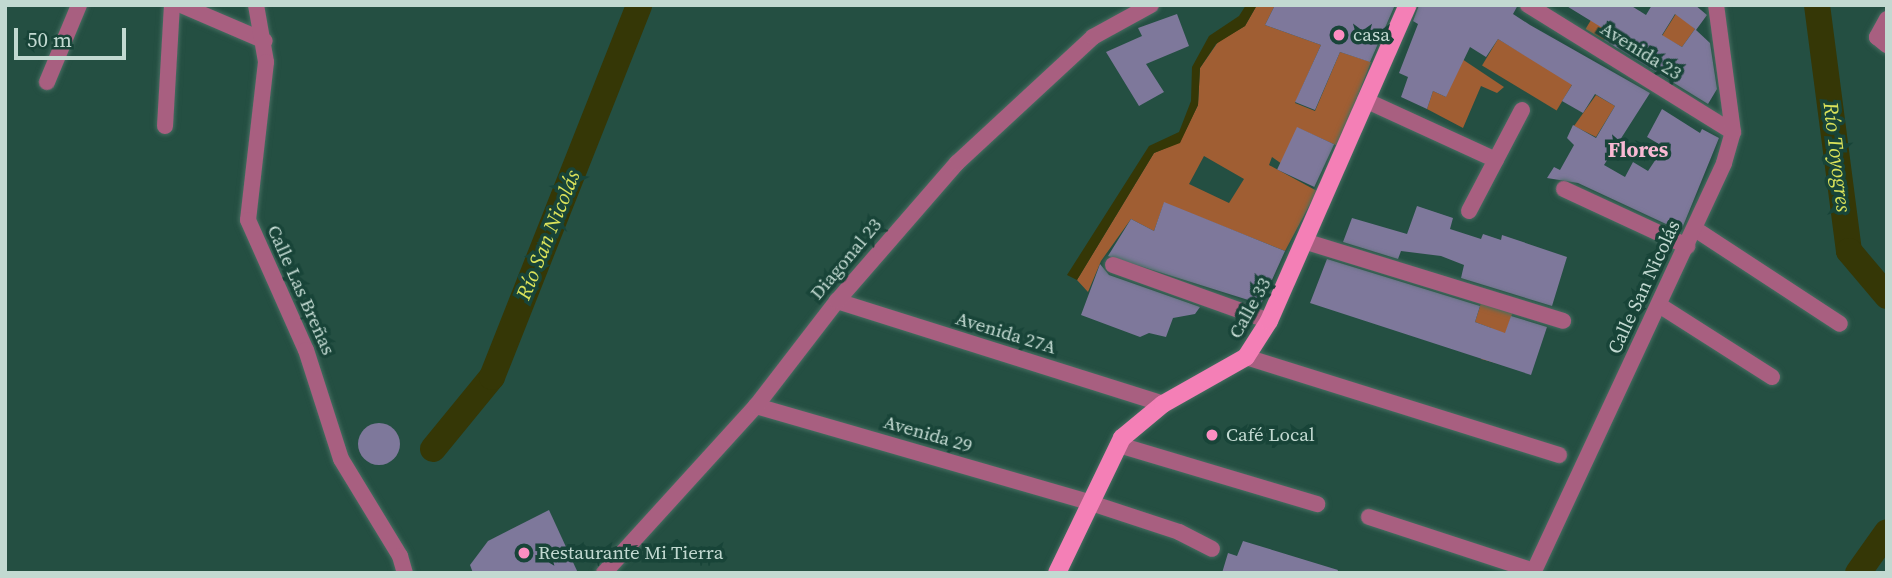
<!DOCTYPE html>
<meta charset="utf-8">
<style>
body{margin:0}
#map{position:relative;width:1892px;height:578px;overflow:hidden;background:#244f42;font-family:"Source Serif 4",serif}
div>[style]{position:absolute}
.green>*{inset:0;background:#a05e33;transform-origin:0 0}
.water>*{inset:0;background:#353706}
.river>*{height:26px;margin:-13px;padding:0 13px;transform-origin:13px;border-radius:13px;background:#353706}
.building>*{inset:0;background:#7e789b;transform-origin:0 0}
.round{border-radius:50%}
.roads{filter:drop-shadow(0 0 2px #476d61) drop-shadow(0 0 2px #476d61)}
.minor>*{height:16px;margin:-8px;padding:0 8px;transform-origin:8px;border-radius:8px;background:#a85f80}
.major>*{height:18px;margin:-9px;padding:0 9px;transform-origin:9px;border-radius:9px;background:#f47fb6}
.dots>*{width:19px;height:19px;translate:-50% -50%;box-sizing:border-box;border:4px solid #184438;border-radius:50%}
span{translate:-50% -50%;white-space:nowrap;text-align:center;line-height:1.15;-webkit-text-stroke:7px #184438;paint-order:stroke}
.poi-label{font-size:19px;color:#c2d9d1}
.left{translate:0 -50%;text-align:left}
.street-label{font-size:19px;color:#c2d9d1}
.neighbourhood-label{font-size:21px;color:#f8b9d3;font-weight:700}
.water-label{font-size:21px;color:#dae25a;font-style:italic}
.frame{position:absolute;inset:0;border:7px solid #c2d9d1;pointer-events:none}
.scale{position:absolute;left:14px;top:28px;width:112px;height:32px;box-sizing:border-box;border:4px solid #c2d9d1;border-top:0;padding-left:9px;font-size:21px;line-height:24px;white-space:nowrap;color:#c2d9d1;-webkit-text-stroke:5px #184438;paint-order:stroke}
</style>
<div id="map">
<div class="green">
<div style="clip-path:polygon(evenodd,1257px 5px,1275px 5px,1265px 25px,1321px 45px,1295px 103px,1315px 111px,1340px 52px,1371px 62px,1338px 146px,1298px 128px,1282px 164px,1272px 157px,1269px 165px,1317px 191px,1285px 251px,1164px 203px,1154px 231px,1131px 219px,1101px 261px,1088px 292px,1077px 280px,1154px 153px,1180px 142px,1198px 105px,1200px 68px,1218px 42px,1245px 26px,1257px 5px,1204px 156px,1244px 179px,1229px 203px,1189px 184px,1204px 156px)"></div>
<div style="left:1600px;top:5px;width:21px;height:28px;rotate:31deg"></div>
<div style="clip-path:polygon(1677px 12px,1695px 29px,1682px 47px,1662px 36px)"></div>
<div style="left:1498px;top:39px;width:87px;height:31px;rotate:31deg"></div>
<div style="clip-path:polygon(1450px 51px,1504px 87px,1497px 93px,1481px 86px,1463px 128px,1427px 109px,1433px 91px,1446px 97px)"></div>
<div style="clip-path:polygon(1596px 95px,1615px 106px,1596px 137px,1574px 126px)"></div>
<div style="clip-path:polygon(1482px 300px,1513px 311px,1496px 363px,1481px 359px,1491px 328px,1475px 322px)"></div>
</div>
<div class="water">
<div style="clip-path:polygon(1246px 5px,1257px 5px,1245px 26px,1216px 44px,1200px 68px,1198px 105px,1180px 143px,1154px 153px,1077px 280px,1067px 275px,1149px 146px,1179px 132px,1191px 101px,1192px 67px,1209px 36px,1239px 16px)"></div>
</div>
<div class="river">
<div style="left:1817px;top:5px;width:248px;rotate:82.6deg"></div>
<div style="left:1849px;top:251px;width:59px;rotate:49.8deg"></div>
<div style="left:433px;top:449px;width:93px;rotate:-50.7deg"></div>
<div style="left:492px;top:377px;width:400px;rotate:-68.4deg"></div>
<div style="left:1858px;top:573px;width:50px;rotate:-54.7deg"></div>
</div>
<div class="building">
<div style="clip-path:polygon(1275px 5px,1395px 5px,1370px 62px,1340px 52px,1315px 110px,1295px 102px,1321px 45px,1265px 25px)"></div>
<div style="clip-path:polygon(1419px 5px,1518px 5px,1513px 14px,1530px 25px,1650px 93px,1604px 165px,1625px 177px,1633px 162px,1648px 171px,1664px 147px,1647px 137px,1662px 109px,1700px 133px,1702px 129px,1719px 138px,1681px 231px,1578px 183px,1547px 178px,1554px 167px,1560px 170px,1574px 145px,1567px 138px,1573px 125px,1596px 138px,1615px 106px,1595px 94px,1583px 113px,1562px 101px,1572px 85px,1498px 39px,1486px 57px,1470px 47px,1446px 97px,1433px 91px,1427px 109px,1401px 97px,1408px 77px,1399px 73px,1418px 24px,1413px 21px)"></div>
<div style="clip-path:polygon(evenodd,1565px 5px,1630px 5px,1646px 15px,1652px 5px,1695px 5px,1707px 15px,1696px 30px,1710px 43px,1717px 89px,1708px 104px,1604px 40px,1609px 32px,1565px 5px,1675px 14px,1695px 29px,1682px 47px,1662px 35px,1675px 14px)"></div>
<div style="clip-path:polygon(1177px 14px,1189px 46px,1146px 64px,1164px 92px,1139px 106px,1106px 52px,1142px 36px,1138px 28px)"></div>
<div style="left:1297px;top:127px;width:41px;height:47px;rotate:25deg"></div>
<div style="clip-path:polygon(1164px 202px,1285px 251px,1261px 304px,1108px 256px,1131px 219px,1154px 231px)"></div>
<div style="clip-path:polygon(1417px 206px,1453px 218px,1450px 229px,1481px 239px,1483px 234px,1501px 240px,1502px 235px,1567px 257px,1552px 306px,1461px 278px,1464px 265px,1441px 256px,1401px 251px,1398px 259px,1343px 242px,1352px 218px,1407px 234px)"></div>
<div style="clip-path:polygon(1327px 259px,1480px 306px,1475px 322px,1505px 333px,1511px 316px,1547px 327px,1531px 375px,1310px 303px)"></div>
<div style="clip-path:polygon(1100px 264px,1109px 275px,1200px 307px,1195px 314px,1173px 318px,1166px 337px,1149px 333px,1140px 337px,1081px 315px)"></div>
<div class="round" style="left:358px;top:423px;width:42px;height:42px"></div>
<div style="clip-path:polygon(549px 510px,578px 573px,473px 573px,470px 565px,488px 541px)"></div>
<div style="clip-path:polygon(1243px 541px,1338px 570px,1337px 573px,1222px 573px,1228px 553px,1237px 556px)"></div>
</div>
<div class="roads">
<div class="minor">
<div style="left:181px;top:5px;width:91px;rotate:23.2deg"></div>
<div style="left:256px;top:5px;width:58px;rotate:80deg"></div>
<div style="left:266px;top:62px;width:159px;rotate:96.5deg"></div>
<div style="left:248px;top:220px;width:142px;rotate:66deg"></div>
<div style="left:306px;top:350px;width:114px;rotate:72.2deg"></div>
<div style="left:341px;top:459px;width:114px;rotate:58.7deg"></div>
<div style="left:400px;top:556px;width:18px;rotate:74deg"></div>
<div style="left:1528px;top:5px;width:241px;rotate:31.8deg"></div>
<div style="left:1887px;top:19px;width:21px;rotate:119deg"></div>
<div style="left:1877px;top:37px;width:13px;rotate:39deg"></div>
<div style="left:47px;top:82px;width:83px;rotate:-67.4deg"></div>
<div style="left:1365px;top:100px;width:144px;rotate:24.6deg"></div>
<div style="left:165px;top:126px;width:121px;rotate:-86.7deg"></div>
<div style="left:1564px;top:189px;width:136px;rotate:24.9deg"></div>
<div style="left:1469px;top:211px;width:114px;rotate:-62.3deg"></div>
<div style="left:1695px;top:229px;width:173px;rotate:33.2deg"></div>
<div style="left:1307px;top:242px;width:268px;rotate:17.1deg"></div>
<div style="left:1113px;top:265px;width:166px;rotate:19.7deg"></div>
<div style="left:837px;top:301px;width:342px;rotate:17.5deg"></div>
<div style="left:1659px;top:305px;width:134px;rotate:32.5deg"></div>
<div style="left:1246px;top:357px;width:328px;rotate:17.4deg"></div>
<div style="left:756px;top:406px;width:346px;rotate:16.1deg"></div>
<div style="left:1088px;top:502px;width:96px;rotate:18.2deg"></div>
<div style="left:1179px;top:532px;width:37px;rotate:27deg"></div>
<div style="left:1119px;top:445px;width:207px;rotate:16.6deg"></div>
<div style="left:1369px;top:517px;width:174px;rotate:18.1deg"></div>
<div style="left:604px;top:573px;width:226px;rotate:-47.7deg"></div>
<div style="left:756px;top:406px;width:133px;rotate:-52.4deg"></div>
<div style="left:837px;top:301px;width:183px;rotate:-49deg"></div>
<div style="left:957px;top:163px;width:185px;rotate:-42.8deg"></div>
<div style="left:1093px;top:37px;width:66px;rotate:-28.9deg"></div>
<div style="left:1533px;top:573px;width:452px;rotate:-65deg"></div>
<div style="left:1724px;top:163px;width:32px;rotate:-74deg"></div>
<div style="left:1733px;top:132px;width:128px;rotate:-97.6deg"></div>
</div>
<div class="major">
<div style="left:1057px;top:573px;width:150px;rotate:-64.3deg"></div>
<div style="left:1122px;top:438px;width:53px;rotate:-39.7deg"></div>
<div style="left:1163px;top:404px;width:95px;rotate:-29.5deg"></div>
<div style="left:1246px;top:357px;width:43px;rotate:-57.4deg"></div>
<div style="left:1269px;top:321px;width:345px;rotate:-66.3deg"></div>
</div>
</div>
<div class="dots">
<div style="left:1339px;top:35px;background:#fd8ec1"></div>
<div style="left:1212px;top:435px;background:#fd8ec1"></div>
<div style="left:524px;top:553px;background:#fd8ec1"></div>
</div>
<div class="poi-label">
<span class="left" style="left:1353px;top:35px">casa</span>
<span class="left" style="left:1226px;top:435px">Café Local</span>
<span class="left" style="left:538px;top:553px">Restaurante Mi Tierra</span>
</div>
<div class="street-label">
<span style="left:1641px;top:51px;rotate:32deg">Avenida 23</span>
<span style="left:846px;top:259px;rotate:-50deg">Diagonal 23</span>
<span style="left:1644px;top:287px;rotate:-65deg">Calle San Nicolás</span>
<span style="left:301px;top:290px;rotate:66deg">Calle Las Breñas</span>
<span style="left:1250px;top:308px;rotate:-61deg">Calle 33</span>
<span style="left:1006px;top:333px;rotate:17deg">Avenida 27A</span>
<span style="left:928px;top:434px;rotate:16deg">Avenida 29</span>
</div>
<div class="neighbourhood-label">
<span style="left:1638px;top:150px">Flores</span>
</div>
<div class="water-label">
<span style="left:1837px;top:157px;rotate:83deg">Río Toyogres</span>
<span style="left:548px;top:235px;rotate:-68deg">Río San Nicolás</span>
</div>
<div class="frame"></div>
<div class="scale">50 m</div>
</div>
